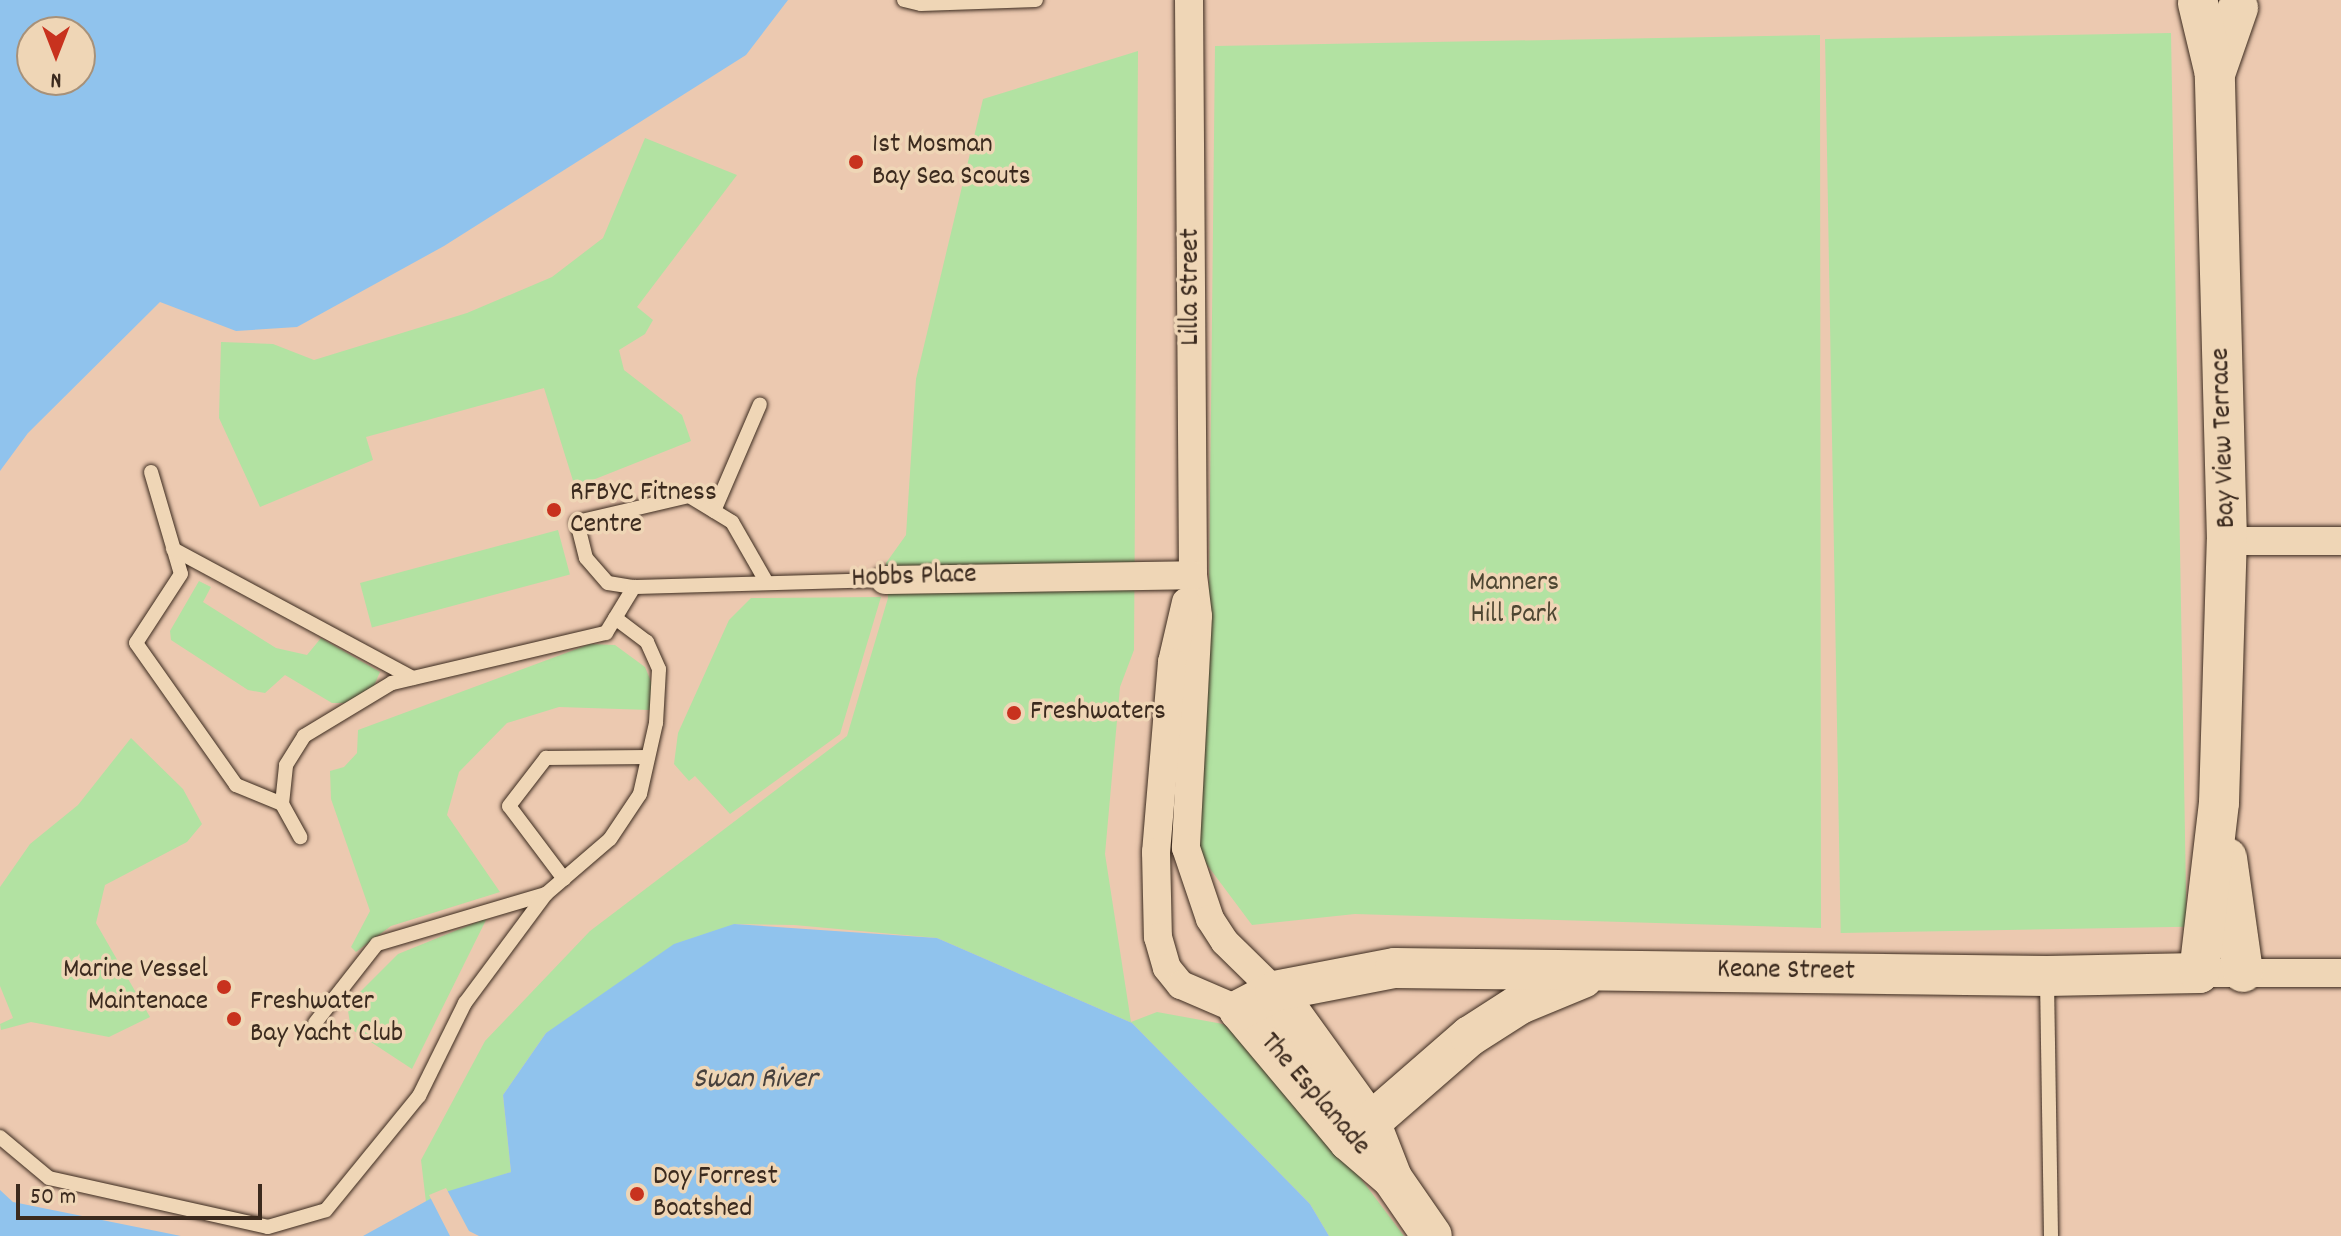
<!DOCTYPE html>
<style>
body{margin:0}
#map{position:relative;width:2341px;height:1236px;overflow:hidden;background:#ecc9b0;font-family:Dekko,sans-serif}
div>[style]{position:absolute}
.green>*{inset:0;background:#b2e2a2;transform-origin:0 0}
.water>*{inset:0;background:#90c3ed}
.pier>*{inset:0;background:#ecc9b0}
.roads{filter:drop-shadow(0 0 2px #3b2a1e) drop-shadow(0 0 2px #3b2a1e)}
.lane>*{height:14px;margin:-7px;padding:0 7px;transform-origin:7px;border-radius:7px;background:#efd6b6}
.street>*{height:28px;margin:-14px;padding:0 14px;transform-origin:14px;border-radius:14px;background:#efd6b6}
.secondary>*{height:40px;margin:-20px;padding:0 20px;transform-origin:20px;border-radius:20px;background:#efd6b6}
.dots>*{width:22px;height:22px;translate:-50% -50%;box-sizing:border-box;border:4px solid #efd6b6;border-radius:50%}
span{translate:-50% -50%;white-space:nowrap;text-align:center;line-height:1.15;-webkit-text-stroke:7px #efd6b6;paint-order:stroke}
.poi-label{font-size:28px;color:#3b2a1e}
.left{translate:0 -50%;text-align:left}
.right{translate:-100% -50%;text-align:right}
.street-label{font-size:28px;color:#3b2a1e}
.park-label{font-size:28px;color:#4d4632}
.water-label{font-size:30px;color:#48413d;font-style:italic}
.north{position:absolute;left:16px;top:16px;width:80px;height:80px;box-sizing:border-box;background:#efd6b6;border:2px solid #a79179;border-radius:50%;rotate:180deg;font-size:22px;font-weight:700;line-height:32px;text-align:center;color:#3b2a1e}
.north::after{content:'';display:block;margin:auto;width:28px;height:36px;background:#c8321e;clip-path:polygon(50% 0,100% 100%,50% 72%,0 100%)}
.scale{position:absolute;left:16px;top:1184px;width:246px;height:36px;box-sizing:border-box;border:4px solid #3b2a1e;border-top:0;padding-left:10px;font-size:24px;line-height:28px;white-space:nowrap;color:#3b2a1e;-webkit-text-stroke:6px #efd6b6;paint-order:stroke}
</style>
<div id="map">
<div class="green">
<div style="left:2171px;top:33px;width:894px;height:346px;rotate:89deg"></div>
<div style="clip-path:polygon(1820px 35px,1821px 928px,1355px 914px,1252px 925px,1193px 846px,1209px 589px,1215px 46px)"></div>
<div style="clip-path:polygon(1138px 51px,1134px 650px,1120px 687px,1105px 854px,1131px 1022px,1157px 1012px,1223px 1024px,1271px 1059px,1404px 1236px,1329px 1236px,1310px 1204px,1132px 1023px,937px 938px,794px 925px,734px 924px,546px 1033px,503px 1095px,511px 1172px,426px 1202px,421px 1160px,485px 1041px,590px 931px,847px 736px,888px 598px,886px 563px,906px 535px,916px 379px,983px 99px)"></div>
<div style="clip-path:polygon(645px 138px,737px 175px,637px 307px,653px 320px,645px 334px,619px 350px,624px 370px,682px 415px,691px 441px,575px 487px,544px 388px,366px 437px,373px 460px,260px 507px,219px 418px,221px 342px,273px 344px,314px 360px,467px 313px,552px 277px,603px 238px)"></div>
<div style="left:558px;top:530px;width:46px;height:205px;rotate:75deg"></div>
<div style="clip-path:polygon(199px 581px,211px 587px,203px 602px,276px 648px,307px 655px,321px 638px,380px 672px,373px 688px,345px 703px,332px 703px,285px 675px,265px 693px,248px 690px,171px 640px,170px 631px)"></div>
<div style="clip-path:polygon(881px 597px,840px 734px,730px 814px,695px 776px,689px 781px,674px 764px,678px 733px,729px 620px,751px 598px)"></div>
<div style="clip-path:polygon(590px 644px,615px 645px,645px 667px,652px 684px,650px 710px,559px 707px,507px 723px,459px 772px,447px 815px,500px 892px,391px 926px,356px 952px,351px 947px,370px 911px,331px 799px,330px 771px,344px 767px,357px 753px,358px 730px)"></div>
<div style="clip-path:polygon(131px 738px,183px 789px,202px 824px,187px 842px,105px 885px,96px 923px,150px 1017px,109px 1037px,31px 1022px,1px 1030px,0 1024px,13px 1018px,0 986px,0 887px,30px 844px,78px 805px)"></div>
<div style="clip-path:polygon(487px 918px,412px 1069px,351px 1029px,347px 1005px,398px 954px)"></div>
</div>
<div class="water">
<div style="clip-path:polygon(evenodd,0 0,788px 0,746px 55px,444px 246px,297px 327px,236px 331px,160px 302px,28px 433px,0 471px,0 0,80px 32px,80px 80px,32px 80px,32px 32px,80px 32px)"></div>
<div style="clip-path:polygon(734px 924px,937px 938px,1132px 1023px,1310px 1204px,1329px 1236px,363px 1236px,439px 1194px,511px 1172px,503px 1095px,546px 1033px,674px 944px)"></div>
<div style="clip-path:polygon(0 1190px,13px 1202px,181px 1236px,0 1236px)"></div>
</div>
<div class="pier">
<div style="clip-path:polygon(446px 1188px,469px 1231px,479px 1236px,450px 1236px,429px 1195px)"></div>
</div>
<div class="roads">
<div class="lane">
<div style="left:904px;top:0;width:17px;rotate:13deg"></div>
<div style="left:921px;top:4px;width:115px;rotate:-2deg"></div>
<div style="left:151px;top:472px;width:106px;rotate:73.6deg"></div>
<div style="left:181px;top:574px;width:82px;rotate:123.1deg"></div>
<div style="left:136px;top:643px;width:174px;rotate:54.8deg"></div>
<div style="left:236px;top:785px;width:50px;rotate:22.4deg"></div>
<div style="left:282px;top:804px;width:39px;rotate:-84deg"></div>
<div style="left:286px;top:765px;width:34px;rotate:-58deg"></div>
<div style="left:304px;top:736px;width:103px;rotate:-31.1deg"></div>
<div style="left:392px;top:683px;width:220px;rotate:-13.2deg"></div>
<div style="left:606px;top:633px;width:54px;rotate:-58.7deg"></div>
<div style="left:714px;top:511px;width:116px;rotate:-66.7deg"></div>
<div style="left:173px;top:549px;width:272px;rotate:28.3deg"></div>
<div style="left:767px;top:583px;width:70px;rotate:-119.8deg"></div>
<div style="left:732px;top:522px;width:50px;rotate:-148.8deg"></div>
<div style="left:689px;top:496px;width:115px;rotate:166.9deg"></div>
<div style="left:577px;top:522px;width:37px;rotate:76deg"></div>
<div style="left:586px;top:558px;width:33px;rotate:49deg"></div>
<div style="left:608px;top:583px;width:26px;rotate:9deg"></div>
<div style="left:634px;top:587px;width:251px;rotate:-1.6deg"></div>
<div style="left:282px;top:804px;width:38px;rotate:61deg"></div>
<div style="left:564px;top:879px;width:91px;rotate:-127deg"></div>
<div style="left:509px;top:806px;width:61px;rotate:-52.4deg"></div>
<div style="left:546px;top:758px;width:102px;rotate:-0.6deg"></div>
<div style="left:2047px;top:980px;width:256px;rotate:89.1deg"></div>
<div style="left:315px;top:1023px;width:100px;rotate:-51.9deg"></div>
<div style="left:377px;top:944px;width:176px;rotate:-16.5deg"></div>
<div style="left:546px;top:894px;width:84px;rotate:-40.7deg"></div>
<div style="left:610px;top:839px;width:54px;rotate:-56.3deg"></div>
<div style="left:640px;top:794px;width:73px;rotate:-77.3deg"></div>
<div style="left:656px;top:723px;width:54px;rotate:-86.8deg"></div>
<div style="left:659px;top:669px;width:30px;rotate:-114deg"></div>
<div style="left:647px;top:642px;width:40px;rotate:-143deg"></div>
<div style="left:0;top:1137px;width:64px;rotate:39.9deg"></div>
<div style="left:49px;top:1178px;width:224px;rotate:12.6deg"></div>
<div style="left:268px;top:1227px;width:60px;rotate:-16.3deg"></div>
<div style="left:326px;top:1210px;width:147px;rotate:-50.8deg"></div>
<div style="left:419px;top:1096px;width:104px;rotate:-63.7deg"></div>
<div style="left:465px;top:1003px;width:136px;rotate:-53.4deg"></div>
</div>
<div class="street">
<div style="left:1189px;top:0;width:575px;rotate:89.6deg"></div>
<div style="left:1193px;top:575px;width:41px;rotate:83deg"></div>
<div style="left:1198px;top:616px;width:232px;rotate:93deg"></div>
<div style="left:1186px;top:848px;width:75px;rotate:71.3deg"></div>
<div style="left:1210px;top:919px;width:27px;rotate:57deg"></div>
<div style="left:1225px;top:942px;width:70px;rotate:44.4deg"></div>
<div style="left:2227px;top:541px;width:114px"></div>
<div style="left:885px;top:580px;width:308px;rotate:-0.9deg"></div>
<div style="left:1186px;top:602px;width:62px;rotate:103.1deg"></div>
<div style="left:1172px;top:662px;width:191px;rotate:94.8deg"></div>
<div style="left:1156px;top:852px;width:85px;rotate:88.7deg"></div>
<div style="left:1158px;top:937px;width:32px;rotate:74deg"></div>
<div style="left:1167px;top:968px;width:22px;rotate:51deg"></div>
<div style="left:1181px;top:985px;width:63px;rotate:23.3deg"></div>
<div style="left:2199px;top:973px;width:142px"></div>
</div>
<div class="secondary">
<div style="left:2215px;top:74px;width:70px;rotate:-70.8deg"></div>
<div style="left:2227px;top:858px;width:115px;rotate:82deg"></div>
<div style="left:1275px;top:991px;width:164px;rotate:54.2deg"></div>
<div style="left:1371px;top:1124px;width:58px;rotate:68.7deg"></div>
<div style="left:1392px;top:1178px;width:70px;rotate:55.4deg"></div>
<div style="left:1349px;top:1141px;width:160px;rotate:-41deg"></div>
<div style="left:1470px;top:1036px;width:59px;rotate:-32.6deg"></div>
<div style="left:1520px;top:1004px;width:68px;rotate:-22.4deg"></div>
<div style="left:1392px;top:1178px;width:57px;rotate:-139.3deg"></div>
<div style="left:1349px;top:1141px;width:171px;rotate:-130deg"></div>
<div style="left:1239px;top:1010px;width:41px;rotate:-27.8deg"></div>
<div style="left:1275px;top:991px;width:122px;rotate:-10.9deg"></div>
<div style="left:1395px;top:968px;width:652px;rotate:0.7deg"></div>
<div style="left:2047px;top:976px;width:152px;rotate:-1.1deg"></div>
<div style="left:2199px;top:973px;width:171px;rotate:-83.3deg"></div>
<div style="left:2219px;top:803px;width:262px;rotate:-88.3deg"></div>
<div style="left:2227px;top:541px;width:467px;rotate:-91.5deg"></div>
<div style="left:2215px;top:74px;width:73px;rotate:-103.5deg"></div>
</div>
</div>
<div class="dots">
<div style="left:856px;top:162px;background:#c8321e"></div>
<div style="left:554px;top:510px;background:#c8321e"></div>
<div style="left:1014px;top:713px;background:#c8321e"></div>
<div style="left:224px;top:987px;background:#c8321e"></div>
<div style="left:234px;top:1019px;background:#c8321e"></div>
<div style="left:637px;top:1194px;background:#c8321e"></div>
</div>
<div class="poi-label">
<span class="left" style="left:872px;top:162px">1st Mosman<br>Bay Sea Scouts</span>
<span class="left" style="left:570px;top:510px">RFBYC Fitness<br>Centre</span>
<span class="left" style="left:1030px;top:713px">Freshwaters</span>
<span class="right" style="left:208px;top:987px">Marine Vessel<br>Maintenace</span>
<span class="left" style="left:250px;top:1019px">Freshwater<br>Bay Yacht Club</span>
<span class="left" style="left:653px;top:1194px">Doy Forrest<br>Boatshed</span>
</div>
<div class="street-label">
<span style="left:1192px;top:287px;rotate:-90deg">Lilla Street</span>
<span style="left:2225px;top:438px;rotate:-92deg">Bay View Terrace</span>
<span style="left:914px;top:578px;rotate:-2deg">Hobbs Place</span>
<span style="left:1786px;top:972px;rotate:1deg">Keane Street</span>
<span style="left:1314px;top:1095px;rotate:49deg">The Esplanade</span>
</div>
<div class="park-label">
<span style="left:1514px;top:600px">Manners<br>Hill Park</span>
</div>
<div class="water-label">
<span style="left:755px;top:1081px">Swan River</span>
</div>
<div class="north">N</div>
<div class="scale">50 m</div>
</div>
